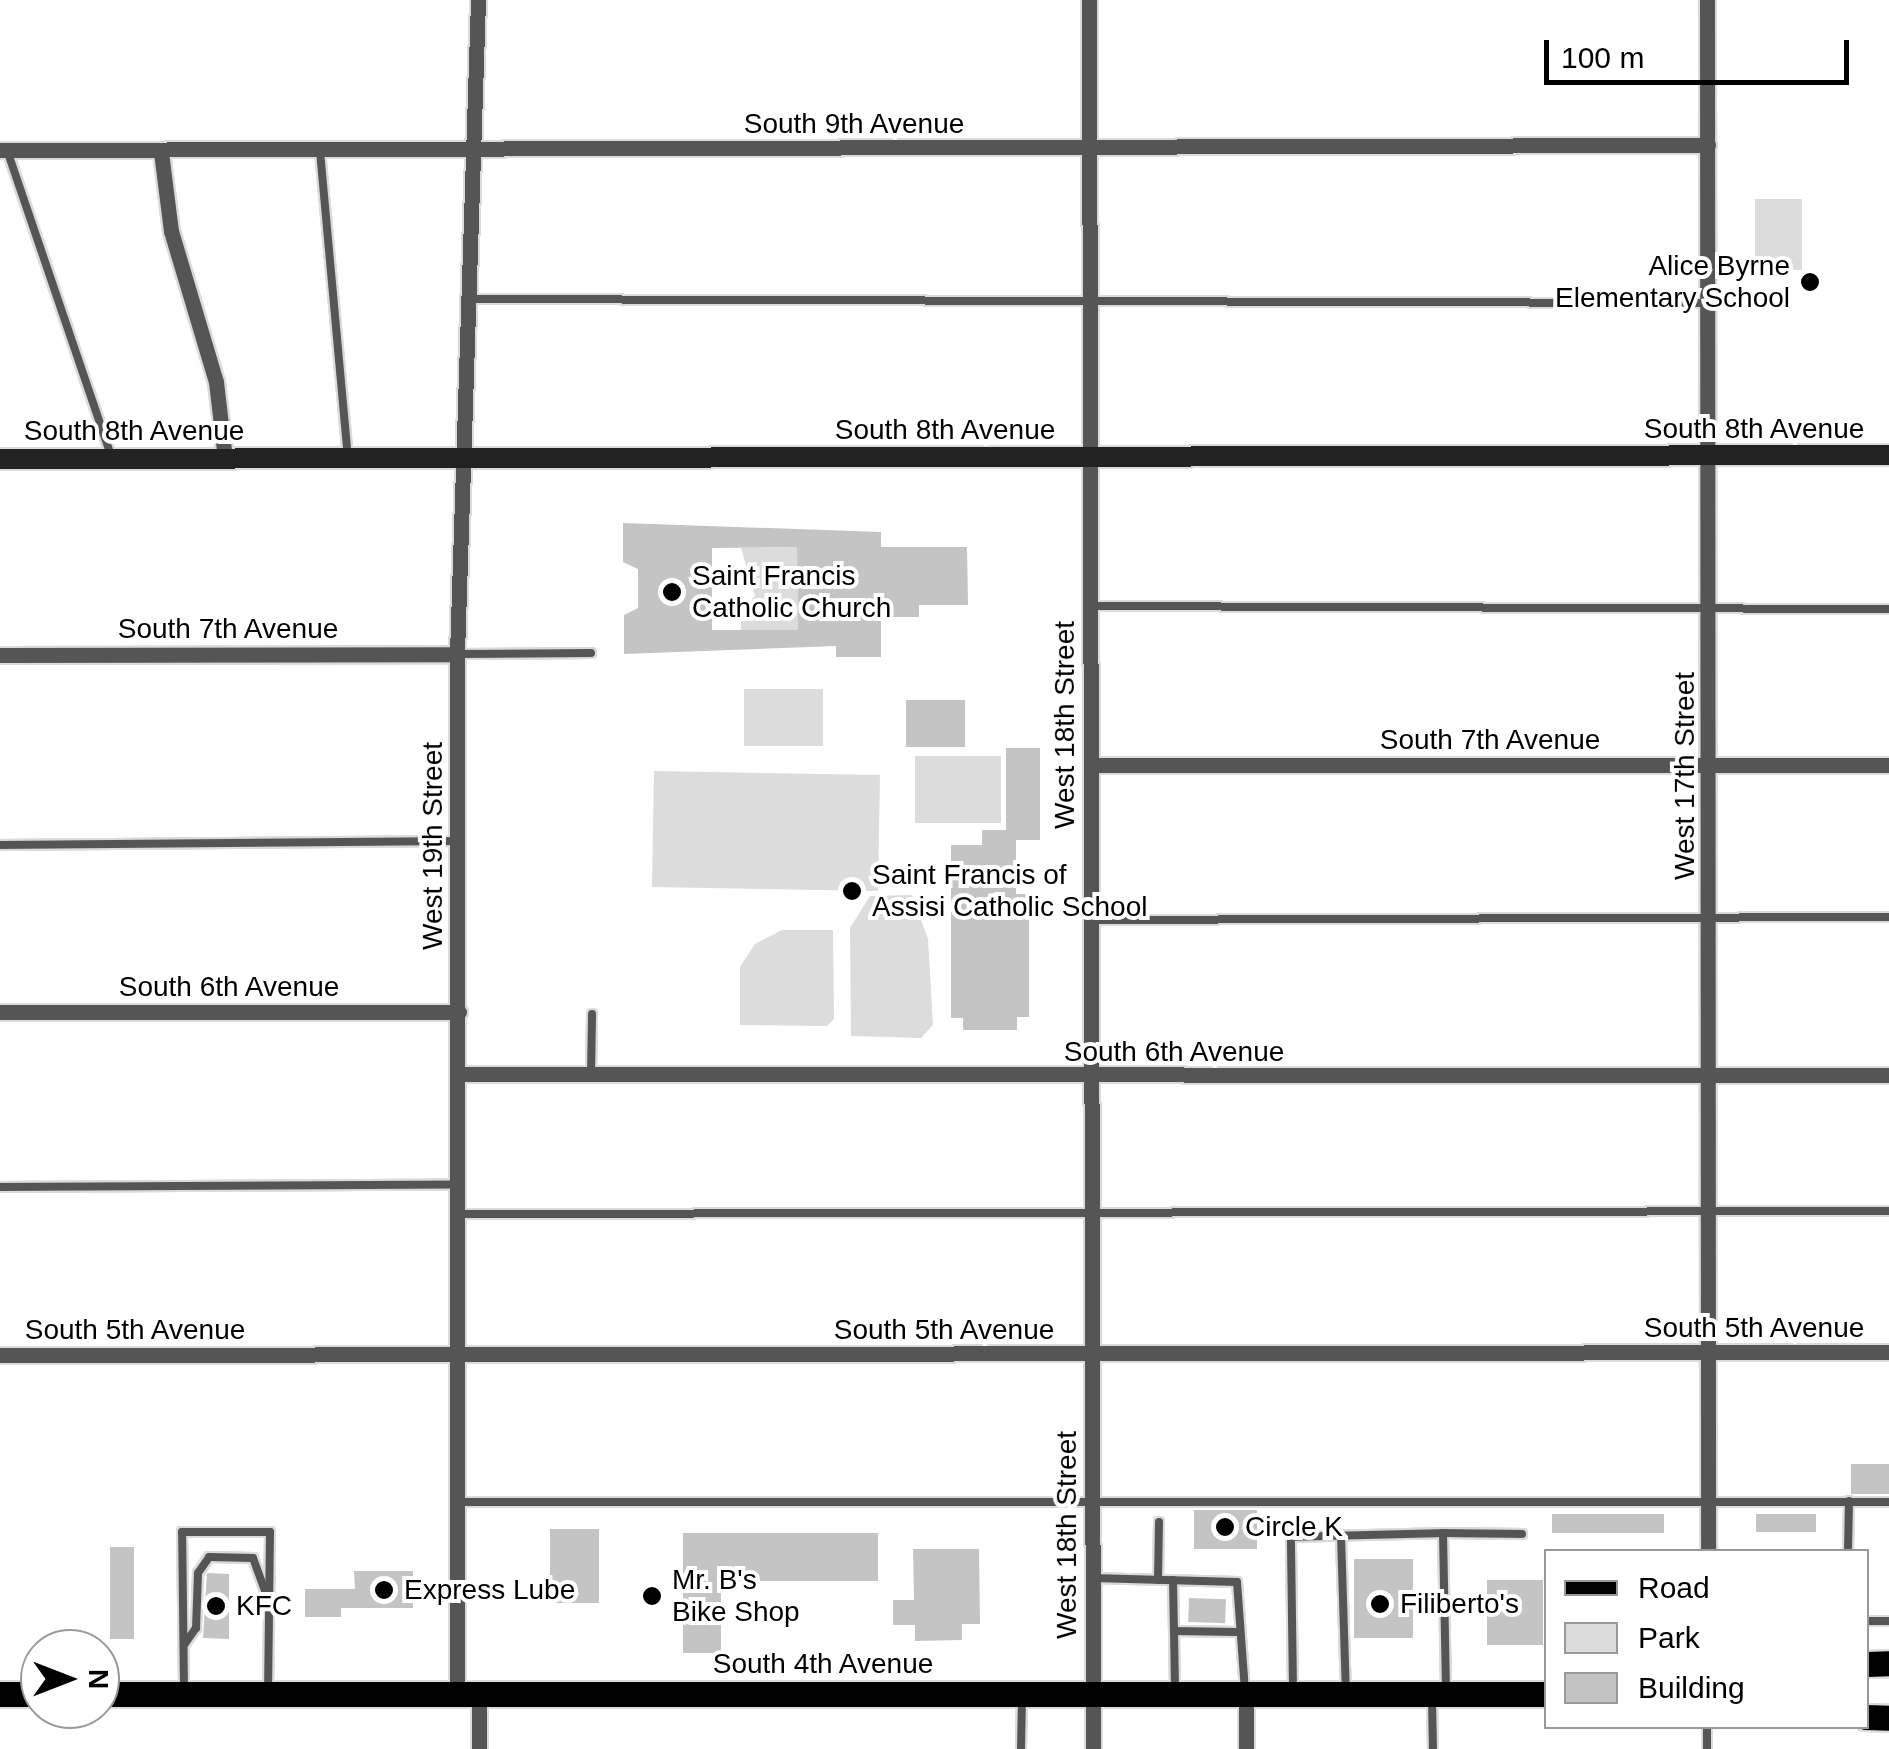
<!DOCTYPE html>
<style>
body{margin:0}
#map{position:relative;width:1889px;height:1749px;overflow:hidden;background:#fff;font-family:Arial,sans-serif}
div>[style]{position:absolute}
.green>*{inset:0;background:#dcdcdc;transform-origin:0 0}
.building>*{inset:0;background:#c4c4c4;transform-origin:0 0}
.roads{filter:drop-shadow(2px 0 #dbdbdb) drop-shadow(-2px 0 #dbdbdb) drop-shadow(0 2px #dbdbdb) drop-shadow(0 -2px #dbdbdb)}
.lane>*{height:8px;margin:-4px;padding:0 4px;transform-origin:4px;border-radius:4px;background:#555}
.street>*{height:15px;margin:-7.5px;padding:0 7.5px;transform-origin:7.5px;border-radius:7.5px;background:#555}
.secondary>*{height:20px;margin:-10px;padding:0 10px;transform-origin:10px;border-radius:10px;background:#222}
.primary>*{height:25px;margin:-12.5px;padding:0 12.5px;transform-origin:12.5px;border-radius:12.5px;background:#000}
.dots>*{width:28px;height:28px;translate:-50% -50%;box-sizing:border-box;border:5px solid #fff;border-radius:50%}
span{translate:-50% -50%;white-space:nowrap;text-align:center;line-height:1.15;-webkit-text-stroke:8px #fff;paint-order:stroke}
.street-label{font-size:28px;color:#000}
.poi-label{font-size:28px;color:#000}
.right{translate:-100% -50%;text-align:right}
.left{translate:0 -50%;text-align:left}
.legend{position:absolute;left:1544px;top:1549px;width:325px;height:180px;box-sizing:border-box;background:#fff;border:2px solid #999;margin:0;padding:12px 18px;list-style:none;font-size:30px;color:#000}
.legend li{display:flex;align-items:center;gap:20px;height:50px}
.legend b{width:50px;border:2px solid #999}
.north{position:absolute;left:20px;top:1629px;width:100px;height:100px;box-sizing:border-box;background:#fff;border:2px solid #999;border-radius:50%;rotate:90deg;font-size:28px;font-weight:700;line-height:40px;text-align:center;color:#000}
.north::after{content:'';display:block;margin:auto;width:35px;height:45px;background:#000;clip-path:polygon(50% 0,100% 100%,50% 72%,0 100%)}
.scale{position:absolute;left:1544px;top:40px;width:305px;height:45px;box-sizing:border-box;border:5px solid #000;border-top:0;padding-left:12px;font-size:30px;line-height:35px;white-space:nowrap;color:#000;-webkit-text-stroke:8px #fff;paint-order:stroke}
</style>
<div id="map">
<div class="green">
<i style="left:1802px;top:199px;width:71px;height:47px;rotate:90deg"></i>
<i style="clip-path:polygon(797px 547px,798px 630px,741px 630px,741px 610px,755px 596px,741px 548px)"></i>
<i style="left:744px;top:689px;width:79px;height:57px"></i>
<i style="left:915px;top:756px;width:86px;height:67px"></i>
<i style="left:654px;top:771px;width:226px;height:116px;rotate:1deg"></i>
<i style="clip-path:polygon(912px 895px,928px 939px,933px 1025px,921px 1038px,851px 1036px,850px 928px,870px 896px)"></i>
<i style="clip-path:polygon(782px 930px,833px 930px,834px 1019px,827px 1026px,740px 1025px,740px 967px,755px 944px)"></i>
</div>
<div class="building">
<i style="clip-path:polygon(evenodd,623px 523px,881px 532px,881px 547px,967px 547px,968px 605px,919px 605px,919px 617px,881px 617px,881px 657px,836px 657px,836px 646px,624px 654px,624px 615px,638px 608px,638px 569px,623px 562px,623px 523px,797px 547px,798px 630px,712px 630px,712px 548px,797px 547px)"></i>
<i style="left:906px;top:700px;width:59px;height:47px"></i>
<i style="clip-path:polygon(1006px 748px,1040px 748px,1040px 840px,1016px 840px,1016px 894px,1029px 894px,1029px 1017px,1017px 1017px,1017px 1030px,963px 1030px,963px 1018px,951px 1018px,951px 845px,982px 845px,982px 830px,1006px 830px)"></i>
<i style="left:1851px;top:1464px;width:38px;height:30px"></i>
<i style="left:1194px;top:1510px;width:63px;height:39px"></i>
<i style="left:1664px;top:1514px;width:19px;height:112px;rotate:90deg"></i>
<i style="left:1816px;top:1514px;width:18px;height:60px;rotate:90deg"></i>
<i style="left:550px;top:1529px;width:49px;height:74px"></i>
<i style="clip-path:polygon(683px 1533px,878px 1533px,878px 1581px,721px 1581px,721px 1653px,683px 1653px)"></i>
<i style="left:110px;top:1547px;width:24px;height:92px"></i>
<i style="clip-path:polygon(913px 1549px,979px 1549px,980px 1624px,962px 1624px,962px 1640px,915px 1641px,915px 1625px,893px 1625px,893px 1600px,914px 1600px)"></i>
<i style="left:1354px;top:1559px;width:59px;height:79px"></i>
<i style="clip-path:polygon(354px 1571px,413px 1571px,413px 1608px,341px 1608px,341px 1617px,305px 1617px,305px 1589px,355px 1589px)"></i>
<i style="clip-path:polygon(207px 1573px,229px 1574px,229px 1639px,203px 1638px)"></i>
<i style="left:1487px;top:1580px;width:56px;height:65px"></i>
<i style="left:1189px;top:1598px;width:37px;height:24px;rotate:2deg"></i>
</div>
<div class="roads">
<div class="lane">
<i style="left:7px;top:150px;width:325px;rotate:71.2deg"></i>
<i style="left:320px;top:151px;width:307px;rotate:84.8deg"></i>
<i style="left:470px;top:299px;width:1235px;rotate:0.19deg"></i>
<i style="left:1090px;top:606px;width:799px;rotate:0.22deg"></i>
<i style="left:457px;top:654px;width:134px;rotate:-0.4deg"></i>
<i style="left:0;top:845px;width:455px;rotate:-0.5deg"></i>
<i style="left:1091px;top:920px;width:798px;rotate:-0.22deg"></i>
<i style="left:591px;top:1074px;width:60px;rotate:-89deg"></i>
<i style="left:0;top:1187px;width:455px;rotate:-0.3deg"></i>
<i style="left:458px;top:1214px;width:1431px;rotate:-0.12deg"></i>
<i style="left:458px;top:1502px;width:1431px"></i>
<i style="left:1443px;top:1533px;width:79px;rotate:0.7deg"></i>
<i style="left:1341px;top:1536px;width:155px;rotate:88.2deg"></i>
<i style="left:1848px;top:1552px;width:51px;rotate:-88.9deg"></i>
<i style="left:1092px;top:1578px;width:145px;rotate:1.6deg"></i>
<i style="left:1237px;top:1582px;width:109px;rotate:85.8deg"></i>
<i style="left:1158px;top:1580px;width:58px;rotate:-89deg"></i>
<i style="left:1173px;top:1580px;width:51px;rotate:88.9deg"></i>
<i style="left:1866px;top:1621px;width:23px"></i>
<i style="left:184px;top:1645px;width:21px;rotate:-55deg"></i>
<i style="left:196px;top:1628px;width:55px;rotate:-87.9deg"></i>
<i style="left:198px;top:1573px;width:19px;rotate:-55deg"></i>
<i style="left:209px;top:1557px;width:44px;rotate:1.3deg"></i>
<i style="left:253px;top:1558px;width:44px;rotate:69.9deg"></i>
<i style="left:184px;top:1688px;width:156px;rotate:-90.7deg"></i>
<i style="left:182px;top:1532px;width:88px"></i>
<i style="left:270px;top:1532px;width:157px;rotate:90.7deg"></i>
<i style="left:1175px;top:1688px;width:57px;rotate:-91deg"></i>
<i style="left:1174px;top:1631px;width:64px;rotate:0.9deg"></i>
<i style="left:1293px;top:1689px;width:152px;rotate:-90.8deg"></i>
<i style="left:1291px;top:1537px;width:152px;rotate:-1.5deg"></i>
<i style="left:1443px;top:1533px;width:157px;rotate:88.9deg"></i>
<i style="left:1432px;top:1699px;width:50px;rotate:88.9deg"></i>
<i style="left:1021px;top:1749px;width:50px;rotate:-88.9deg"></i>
<i style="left:1707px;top:1749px;width:23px;rotate:-90deg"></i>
</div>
<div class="street">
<i style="left:1089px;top:0;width:1749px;rotate:89.87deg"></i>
<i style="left:1707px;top:0;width:1552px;rotate:89.96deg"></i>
<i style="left:0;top:150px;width:1708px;rotate:-0.17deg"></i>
<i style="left:161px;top:152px;width:80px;rotate:82.8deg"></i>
<i style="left:171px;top:231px;width:158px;rotate:73.4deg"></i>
<i style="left:216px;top:382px;width:78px;rotate:83.3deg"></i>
<i style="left:0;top:655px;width:457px;rotate:-0.1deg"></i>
<i style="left:1091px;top:765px;width:798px"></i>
<i style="left:0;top:1012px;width:459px"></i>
<i style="left:458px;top:1074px;width:1431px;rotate:0.04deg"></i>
<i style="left:0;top:1355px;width:1889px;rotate:-0.09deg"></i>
<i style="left:479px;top:1692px;width:57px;rotate:90deg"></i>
<i style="left:457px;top:1693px;width:1039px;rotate:-90deg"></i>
<i style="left:457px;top:654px;width:654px;rotate:-88.16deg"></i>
<i style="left:1246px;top:1696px;width:53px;rotate:90deg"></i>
</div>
<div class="secondary">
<i style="left:0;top:459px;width:1889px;rotate:-0.12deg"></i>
</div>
<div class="primary">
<i style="left:1866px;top:1664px;width:23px;rotate:-2deg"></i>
<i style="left:0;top:1694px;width:40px"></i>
<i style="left:100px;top:1694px;width:1446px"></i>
<i style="left:1866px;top:1717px;width:23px;rotate:2deg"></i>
</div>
</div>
<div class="dots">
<i style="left:1810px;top:282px;background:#000"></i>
<i style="left:672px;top:592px;background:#000"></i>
<i style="left:852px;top:891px;background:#000"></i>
<i style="left:1225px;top:1527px;background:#000"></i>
<i style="left:384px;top:1590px;background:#000"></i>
<i style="left:652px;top:1596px;background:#000"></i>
<i style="left:1380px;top:1604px;background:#000"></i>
<i style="left:216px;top:1606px;background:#000"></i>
</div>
<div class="street-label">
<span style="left:854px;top:124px">South 9th Avenue</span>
<span style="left:1754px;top:429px">South 8th Avenue</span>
<span style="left:945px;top:430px">South 8th Avenue</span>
<span style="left:134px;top:431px">South 8th Avenue</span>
<span style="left:228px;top:629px">South 7th Avenue</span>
<span style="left:1065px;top:725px;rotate:-90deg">West 18th Street</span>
<span style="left:1490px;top:740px">South 7th Avenue</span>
<span style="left:1685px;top:776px;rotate:-90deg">West 17th Street</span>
<span style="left:433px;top:846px;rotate:-90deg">West 19th Street</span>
<span style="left:229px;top:987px">South 6th Avenue</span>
<span style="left:1174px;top:1052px">South 6th Avenue</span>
<span style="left:1754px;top:1328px">South 5th Avenue</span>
<span style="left:135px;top:1330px">South 5th Avenue</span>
<span style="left:944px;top:1330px">South 5th Avenue</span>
<span style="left:1067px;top:1535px;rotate:-90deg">West 18th Street</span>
<span style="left:823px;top:1664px">South 4th Avenue</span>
</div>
<div class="poi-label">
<span class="right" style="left:1790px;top:282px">Alice Byrne<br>Elementary School</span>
<span class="left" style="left:692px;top:592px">Saint Francis<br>Catholic Church</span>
<span class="left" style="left:872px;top:891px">Saint Francis of<br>Assisi Catholic School</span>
<span class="left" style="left:1245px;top:1527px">Circle K</span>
<span class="left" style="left:672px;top:1596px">Mr. B's<br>Bike Shop</span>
<span class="left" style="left:404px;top:1590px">Express Lube</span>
<span class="left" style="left:1400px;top:1604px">Filiberto's</span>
<span class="left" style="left:236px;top:1606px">KFC</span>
</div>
<ul class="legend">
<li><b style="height:12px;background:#000"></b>Road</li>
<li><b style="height:28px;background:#dcdcdc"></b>Park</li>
<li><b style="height:28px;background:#c4c4c4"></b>Building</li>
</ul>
<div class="north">N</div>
<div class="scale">100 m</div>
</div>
